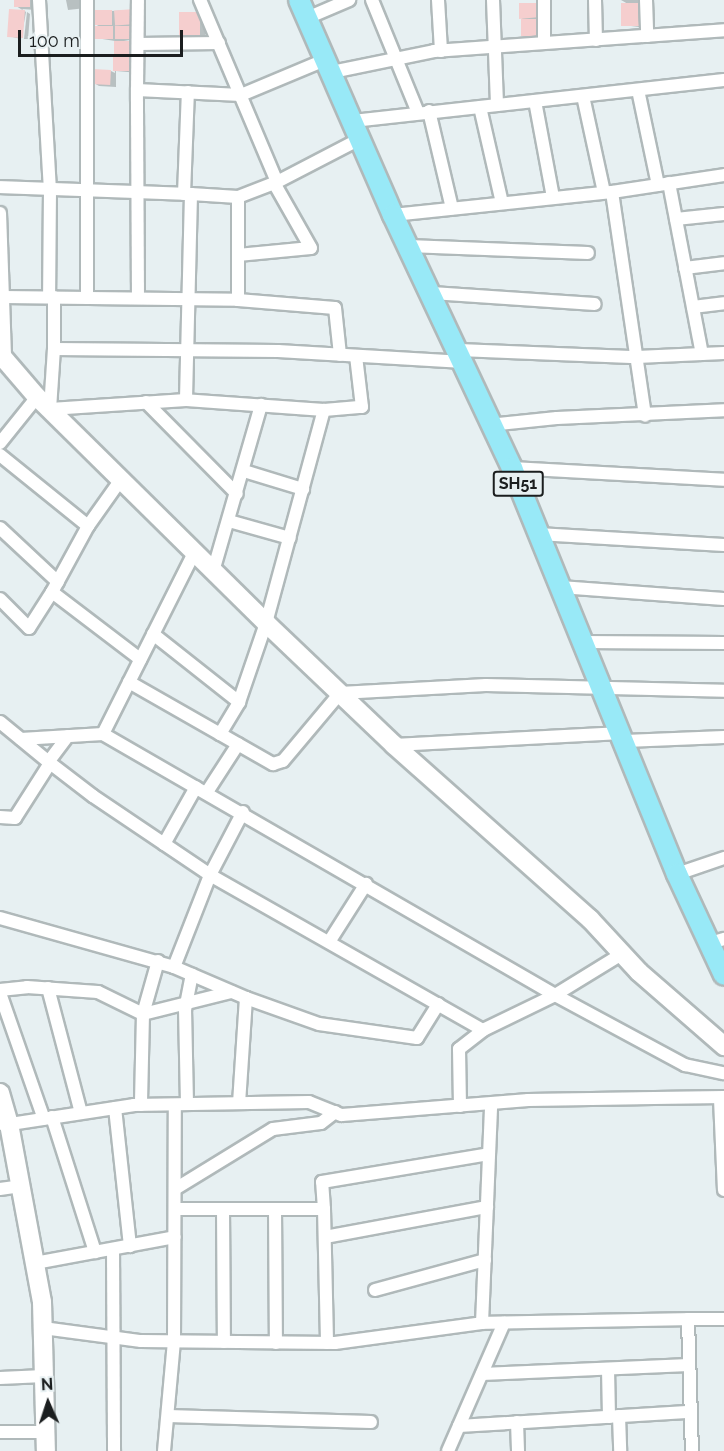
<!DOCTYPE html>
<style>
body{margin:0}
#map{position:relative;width:724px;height:1451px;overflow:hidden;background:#e7f0f2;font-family:Raleway,sans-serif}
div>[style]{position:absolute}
.shadow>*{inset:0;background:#0003}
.building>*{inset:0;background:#f5cece;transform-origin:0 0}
.roads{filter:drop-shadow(2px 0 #b0b9ba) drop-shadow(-2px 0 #b0b9ba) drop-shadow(0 2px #b0b9ba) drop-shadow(0 -2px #b0b9ba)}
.street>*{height:12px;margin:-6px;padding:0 6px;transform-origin:6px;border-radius:6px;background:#fff}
.secondary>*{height:18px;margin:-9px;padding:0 9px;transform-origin:9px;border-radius:9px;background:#fff}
.primary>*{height:20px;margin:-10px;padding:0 10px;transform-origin:10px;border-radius:10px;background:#98e9f7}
span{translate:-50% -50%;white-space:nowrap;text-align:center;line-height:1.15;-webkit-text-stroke:4.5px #e7f0f2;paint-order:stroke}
.shield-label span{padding:2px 4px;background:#e7f0f2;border:2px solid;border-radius:4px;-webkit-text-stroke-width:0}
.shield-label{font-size:16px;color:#1b1e1f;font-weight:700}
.north{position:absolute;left:18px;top:1373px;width:60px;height:60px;-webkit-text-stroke:4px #e7f0f2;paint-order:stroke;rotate:357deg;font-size:16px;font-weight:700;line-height:24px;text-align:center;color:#1b1e1f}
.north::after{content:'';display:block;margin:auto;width:21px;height:27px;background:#1b1e1f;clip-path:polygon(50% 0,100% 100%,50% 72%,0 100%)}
.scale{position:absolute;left:18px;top:30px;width:165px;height:27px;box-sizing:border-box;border:3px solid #1b1e1f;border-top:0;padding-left:8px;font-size:18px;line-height:21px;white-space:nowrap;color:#1b1e1f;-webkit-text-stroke:4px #e7f0f2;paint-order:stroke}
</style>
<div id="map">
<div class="shadow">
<i style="clip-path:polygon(16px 0,38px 0,36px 10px,22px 9px,26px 12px,21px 39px,8px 36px,10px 10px,24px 11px,16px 6px)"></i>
<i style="clip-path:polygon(66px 0,85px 0,86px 8px,68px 10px)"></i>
<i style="clip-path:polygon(621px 0,647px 0,647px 28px,623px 25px,628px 4px)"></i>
<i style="clip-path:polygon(539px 5px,546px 38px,528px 38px,522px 35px,526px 21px,521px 18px)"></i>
<i style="clip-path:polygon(135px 10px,141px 38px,124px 41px,139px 57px,131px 57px,139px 61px,139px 73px,116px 71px,116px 87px,99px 86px,94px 83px,111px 71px,115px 73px,114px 59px,124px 58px,116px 54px,115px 41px,96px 38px,102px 28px,95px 24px,111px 11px)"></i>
<i style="clip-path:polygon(27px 12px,30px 14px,28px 39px,24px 39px)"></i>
<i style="clip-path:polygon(199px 13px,205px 16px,205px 39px,180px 35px)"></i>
</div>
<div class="building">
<i style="left:14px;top:0;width:16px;height:7px"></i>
<i style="clip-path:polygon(519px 3px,539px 3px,540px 17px,519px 19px)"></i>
<i style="left:621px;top:3px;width:21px;height:23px"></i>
<i style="left:9px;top:9px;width:16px;height:28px;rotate:4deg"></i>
<i style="left:135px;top:9px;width:15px;height:21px;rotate:86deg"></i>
<i style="left:93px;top:10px;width:19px;height:15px"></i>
<i style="left:179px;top:12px;width:21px;height:24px"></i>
<i style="left:541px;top:19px;width:17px;height:20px;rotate:90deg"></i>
<i style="left:94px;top:26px;width:19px;height:13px"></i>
<i style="clip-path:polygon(115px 26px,135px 26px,132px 39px,115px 39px)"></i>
<i style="left:114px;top:41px;width:20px;height:14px"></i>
<i style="left:113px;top:57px;width:21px;height:14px"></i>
<i style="left:92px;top:69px;width:19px;height:15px;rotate:3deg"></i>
</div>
<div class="roads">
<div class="street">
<i style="left:39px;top:0;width:190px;rotate:86.7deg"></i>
<i style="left:50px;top:190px;width:107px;rotate:90.5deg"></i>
<i style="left:372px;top:0;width:122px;rotate:67.8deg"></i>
<i style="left:438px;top:0;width:51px;rotate:86.6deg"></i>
<i style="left:493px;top:0;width:105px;rotate:87.8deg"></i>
<i style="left:544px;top:0;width:43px;rotate:90deg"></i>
<i style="left:595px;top:0;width:40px;rotate:88.6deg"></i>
<i style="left:646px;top:0;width:36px;rotate:88deg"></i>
<i style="left:307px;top:18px;width:46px;rotate:-23.2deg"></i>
<i style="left:138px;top:44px;width:81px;rotate:-0.7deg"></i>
<i style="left:332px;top:72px;width:104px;rotate:-11.6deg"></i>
<i style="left:434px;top:51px;width:291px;rotate:-4.1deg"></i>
<i style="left:137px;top:90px;width:90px;rotate:-89.4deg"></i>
<i style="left:638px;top:90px;width:97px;rotate:78.1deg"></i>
<i style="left:583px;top:96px;width:98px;rotate:77.7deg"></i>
<i style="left:535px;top:101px;width:98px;rotate:79.4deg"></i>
<i style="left:480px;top:107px;width:98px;rotate:77.1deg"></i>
<i style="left:429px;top:111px;width:100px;rotate:76.7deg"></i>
<i style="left:353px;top:121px;width:373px;rotate:-6.3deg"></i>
<i style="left:277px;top:182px;width:93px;rotate:-27.4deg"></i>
<i style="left:669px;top:183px;width:174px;rotate:79.1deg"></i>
<i style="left:0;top:187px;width:191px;rotate:2.1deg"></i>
<i style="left:191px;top:194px;width:206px;rotate:91.4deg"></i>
<i style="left:612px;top:192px;width:113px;rotate:-8.6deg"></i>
<i style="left:184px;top:194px;width:102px;rotate:-87.8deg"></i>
<i style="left:191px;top:194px;width:47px;rotate:3.7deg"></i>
<i style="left:238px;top:197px;width:42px;rotate:-21deg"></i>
<i style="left:277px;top:182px;width:198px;rotate:-112.9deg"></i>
<i style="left:0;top:213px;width:146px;rotate:88deg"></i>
<i style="left:393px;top:215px;width:220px;rotate:-6deg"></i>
<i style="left:612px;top:192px;width:226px;rotate:81.6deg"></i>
<i style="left:676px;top:219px;width:48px;rotate:-5.9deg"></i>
<i style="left:408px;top:246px;width:180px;rotate:2.2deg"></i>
<i style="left:238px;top:255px;width:73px;rotate:-5.5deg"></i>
<i style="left:311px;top:248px;width:75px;rotate:-119.6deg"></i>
<i style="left:685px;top:268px;width:39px;rotate:-7deg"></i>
<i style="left:432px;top:293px;width:163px;rotate:3.9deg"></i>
<i style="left:3px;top:297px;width:235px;rotate:0.7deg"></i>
<i style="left:238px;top:300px;width:97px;rotate:4.7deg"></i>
<i style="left:335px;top:308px;width:47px;rotate:83.9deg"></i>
<i style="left:54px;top:297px;width:52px;rotate:90deg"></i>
<i style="left:87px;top:298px;width:298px;rotate:-90deg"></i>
<i style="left:138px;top:298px;width:208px;rotate:-90.3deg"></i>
<i style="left:137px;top:90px;width:104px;rotate:2.8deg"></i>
<i style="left:241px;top:95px;width:93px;rotate:-22.7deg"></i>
<i style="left:238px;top:300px;width:103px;rotate:-90deg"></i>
<i style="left:693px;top:307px;width:31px;rotate:-7deg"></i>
<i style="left:459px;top:350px;width:178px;rotate:2.3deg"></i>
<i style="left:637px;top:357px;width:87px;rotate:-2.6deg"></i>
<i style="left:146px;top:402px;width:129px;rotate:45.3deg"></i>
<i style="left:324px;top:410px;width:38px;rotate:-5deg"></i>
<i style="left:362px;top:407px;width:51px;rotate:-96.7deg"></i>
<i style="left:489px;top:425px;width:68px;rotate:-5.9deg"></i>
<i style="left:557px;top:418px;width:167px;rotate:-2.7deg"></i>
<i style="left:0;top:443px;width:59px;rotate:-51.2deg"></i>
<i style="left:0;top:455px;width:113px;rotate:38.9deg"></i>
<i style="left:88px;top:526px;width:75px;rotate:118.6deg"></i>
<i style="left:512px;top:468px;width:212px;rotate:3.2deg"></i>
<i style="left:244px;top:471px;width:62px;rotate:17deg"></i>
<i style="left:229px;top:521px;width:63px;rotate:15.6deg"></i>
<i style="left:88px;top:526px;width:59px;rotate:-54.7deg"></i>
<i style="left:0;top:528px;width:79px;rotate:43deg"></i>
<i style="left:538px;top:534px;width:186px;rotate:3.4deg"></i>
<i style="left:195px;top:551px;width:205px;rotate:116.7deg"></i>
<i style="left:103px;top:734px;width:522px;rotate:30deg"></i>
<i style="left:555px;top:995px;width:148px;rotate:28.3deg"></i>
<i style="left:685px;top:1065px;width:40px;rotate:12deg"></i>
<i style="left:214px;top:568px;width:170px;rotate:-73.9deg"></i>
<i style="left:560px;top:587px;width:164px;rotate:4.2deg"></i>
<i style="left:0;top:599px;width:41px;rotate:45deg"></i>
<i style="left:29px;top:628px;width:43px;rotate:-57.4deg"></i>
<i style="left:52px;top:592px;width:111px;rotate:37.3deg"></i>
<i style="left:153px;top:634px;width:110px;rotate:38.3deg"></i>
<i style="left:239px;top:702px;width:83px;rotate:-71.1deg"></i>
<i style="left:266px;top:623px;width:221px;rotate:-74.8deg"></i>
<i style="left:324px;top:410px;width:138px;rotate:-175.9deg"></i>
<i style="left:186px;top:400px;width:136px;rotate:176.2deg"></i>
<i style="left:50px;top:409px;width:60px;rotate:-86.2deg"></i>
<i style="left:54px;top:349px;width:224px;rotate:0.5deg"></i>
<i style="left:278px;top:351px;width:186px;rotate:3.4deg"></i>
<i style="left:583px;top:642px;width:141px;rotate:0.4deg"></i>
<i style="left:129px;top:682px;width:166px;rotate:29.7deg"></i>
<i style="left:273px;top:764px;width:10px;rotate:-17deg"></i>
<i style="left:283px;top:761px;width:89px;rotate:-50deg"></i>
<i style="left:340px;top:693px;width:146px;rotate:-3.1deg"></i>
<i style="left:486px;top:685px;width:238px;rotate:1.4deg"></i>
<i style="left:0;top:722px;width:65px;rotate:39.4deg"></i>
<i style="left:220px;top:734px;width:37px;rotate:-59deg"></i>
<i style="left:21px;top:739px;width:82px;rotate:-3.5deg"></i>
<i style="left:625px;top:741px;width:99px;rotate:-2.3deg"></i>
<i style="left:394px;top:745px;width:228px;rotate:-3deg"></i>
<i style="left:49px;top:761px;width:31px;rotate:-53deg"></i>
<i style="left:207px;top:792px;width:57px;rotate:-57.1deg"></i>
<i style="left:0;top:817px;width:15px;rotate:4deg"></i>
<i style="left:15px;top:818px;width:65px;rotate:-57.5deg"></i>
<i style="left:50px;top:763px;width:54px;rotate:37.5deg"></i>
<i style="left:93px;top:796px;width:141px;rotate:34deg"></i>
<i style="left:210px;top:875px;width:314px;rotate:29.6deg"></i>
<i style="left:483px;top:1030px;width:80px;rotate:-25.9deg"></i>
<i style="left:555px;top:995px;width:79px;rotate:-31.5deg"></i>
<i style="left:164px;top:844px;width:65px;rotate:-60.7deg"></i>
<i style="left:677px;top:874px;width:50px;rotate:-18.8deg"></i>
<i style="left:0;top:918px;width:181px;rotate:15.7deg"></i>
<i style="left:174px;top:967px;width:99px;rotate:-68.6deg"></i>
<i style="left:210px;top:875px;width:71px;rotate:-62.4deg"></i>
<i style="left:329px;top:942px;width:69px;rotate:-57.5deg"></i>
<i style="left:710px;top:943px;width:15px;rotate:-16deg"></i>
<i style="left:158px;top:961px;width:55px;rotate:105.8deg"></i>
<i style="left:143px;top:1014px;width:91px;rotate:-14deg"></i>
<i style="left:174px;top:967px;width:78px;rotate:23.3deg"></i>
<i style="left:246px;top:998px;width:105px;rotate:93.8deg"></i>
<i style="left:48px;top:988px;width:129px;rotate:75.2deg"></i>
<i style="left:0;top:990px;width:27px;rotate:-6deg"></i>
<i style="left:27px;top:987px;width:71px;rotate:4deg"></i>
<i style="left:98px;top:992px;width:50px;rotate:26.1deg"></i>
<i style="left:143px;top:1014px;width:91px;rotate:91.3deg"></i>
<i style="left:0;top:993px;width:133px;rotate:70.8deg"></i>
<i style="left:246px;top:998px;width:77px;rotate:19.6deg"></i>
<i style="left:319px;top:1024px;width:99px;rotate:8.1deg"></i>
<i style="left:417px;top:1038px;width:40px;rotate:-58deg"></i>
<i style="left:720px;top:1099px;width:91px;rotate:87.5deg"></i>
<i style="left:187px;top:1104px;width:94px;rotate:-91.2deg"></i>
<i style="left:185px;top:1010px;width:36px;rotate:-79deg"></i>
<i style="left:460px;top:1106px;width:57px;rotate:-91deg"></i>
<i style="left:459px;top:1049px;width:31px;rotate:-38deg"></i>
<i style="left:115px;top:1108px;width:139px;rotate:83.8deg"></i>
<i style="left:52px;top:1117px;width:142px;rotate:72.3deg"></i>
<i style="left:4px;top:1125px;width:132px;rotate:-8.7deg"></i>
<i style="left:134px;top:1105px;width:175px;rotate:-1deg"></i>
<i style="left:309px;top:1102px;width:35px;rotate:22deg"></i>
<i style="left:342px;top:1115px;width:187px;rotate:-4.6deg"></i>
<i style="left:528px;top:1100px;width:196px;rotate:-0.9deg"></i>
<i style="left:0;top:1189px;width:21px;rotate:-8deg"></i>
<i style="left:175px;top:1189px;width:115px;rotate:-31.5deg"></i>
<i style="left:273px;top:1129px;width:48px;rotate:-7.1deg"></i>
<i style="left:321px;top:1123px;width:18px;rotate:-38deg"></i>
<i style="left:175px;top:1209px;width:100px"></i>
<i style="left:275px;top:1209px;width:134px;rotate:89.6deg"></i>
<i style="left:223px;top:1209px;width:133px;rotate:89.6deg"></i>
<i style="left:275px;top:1209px;width:49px"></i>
<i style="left:324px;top:1209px;width:134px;rotate:88.7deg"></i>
<i style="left:324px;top:1209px;width:27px;rotate:-94deg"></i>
<i style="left:322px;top:1182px;width:169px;rotate:-9.5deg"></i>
<i style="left:325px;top:1237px;width:165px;rotate:-10.5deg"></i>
<i style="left:113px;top:1249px;width:202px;rotate:89.7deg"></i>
<i style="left:35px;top:1263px;width:142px;rotate:-10.5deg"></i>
<i style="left:375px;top:1290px;width:114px;rotate:-15.3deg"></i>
<i style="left:688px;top:1319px;width:36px"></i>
<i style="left:482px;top:1323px;width:206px;rotate:-1.1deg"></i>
<i style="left:688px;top:1319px;width:132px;rotate:88.3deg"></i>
<i style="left:43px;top:1328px;width:99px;rotate:7.6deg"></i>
<i style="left:141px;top:1341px;width:194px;rotate:0.6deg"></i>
<i style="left:335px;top:1343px;width:148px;rotate:-7.7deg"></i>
<i style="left:482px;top:1323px;width:219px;rotate:-87.6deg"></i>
<i style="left:608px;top:1369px;width:48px;rotate:88.8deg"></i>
<i style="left:482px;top:1374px;width:207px;rotate:-2.5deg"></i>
<i style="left:0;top:1378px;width:44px;rotate:-2.6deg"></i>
<i style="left:168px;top:1416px;width:203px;rotate:1.7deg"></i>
<i style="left:619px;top:1416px;width:35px;rotate:88deg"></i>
<i style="left:517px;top:1422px;width:29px;rotate:88deg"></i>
<i style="left:459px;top:1426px;width:232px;rotate:-3.5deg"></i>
<i style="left:0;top:1432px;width:46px"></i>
<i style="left:164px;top:1451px;width:110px;rotate:-84.8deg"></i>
<i style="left:174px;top:1341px;width:236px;rotate:-89.8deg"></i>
<i style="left:448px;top:1451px;width:140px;rotate:-66.4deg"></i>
</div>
<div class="secondary">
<i style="left:0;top:354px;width:57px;rotate:49.3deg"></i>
<i style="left:37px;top:397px;width:322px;rotate:44.6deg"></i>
<i style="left:266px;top:623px;width:177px;rotate:43.6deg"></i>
<i style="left:394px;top:745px;width:262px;rotate:41.6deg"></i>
<i style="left:590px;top:919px;width:72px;rotate:47.2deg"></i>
<i style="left:639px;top:972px;width:113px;rotate:41deg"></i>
<i style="left:0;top:1093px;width:32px;rotate:74deg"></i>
<i style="left:9px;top:1124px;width:181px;rotate:79.5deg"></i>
<i style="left:42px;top:1302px;width:149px;rotate:88.5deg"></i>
</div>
<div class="primary">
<i style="left:299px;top:0;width:235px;rotate:66.4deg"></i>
<i style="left:393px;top:215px;width:280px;rotate:64.8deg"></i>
<i style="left:512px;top:468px;width:438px;rotate:67.9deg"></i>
<i style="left:677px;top:874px;width:111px;rotate:65deg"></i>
</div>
</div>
<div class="shield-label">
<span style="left:518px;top:484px">SH51</span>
</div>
<div class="north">N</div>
<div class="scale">100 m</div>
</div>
